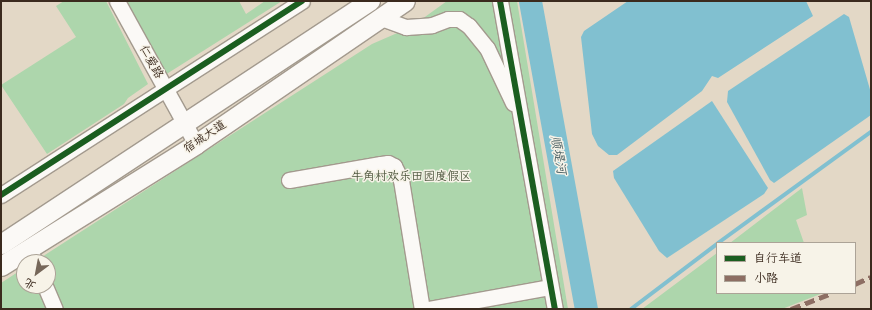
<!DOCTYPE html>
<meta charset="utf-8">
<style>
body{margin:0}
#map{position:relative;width:872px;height:310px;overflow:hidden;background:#e3d8c6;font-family:"Architects Daughter","LXGW WenKai TC",sans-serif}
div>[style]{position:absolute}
.green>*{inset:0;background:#add6ac}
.water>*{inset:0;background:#81c0d0}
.stream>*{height:4px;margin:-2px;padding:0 2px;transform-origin:2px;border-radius:2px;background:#81c0d0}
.river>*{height:23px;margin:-11.5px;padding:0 11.5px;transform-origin:11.5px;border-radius:11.5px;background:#81c0d0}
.roads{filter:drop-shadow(1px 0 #a39a8e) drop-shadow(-1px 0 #a39a8e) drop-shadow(0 1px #a39a8e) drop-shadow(0 -1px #a39a8e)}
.minor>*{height:15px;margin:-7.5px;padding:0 7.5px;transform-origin:7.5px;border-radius:7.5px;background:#fbf9f6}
.major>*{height:19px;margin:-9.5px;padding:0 9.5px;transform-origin:9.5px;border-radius:9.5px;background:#fbf9f6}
.quiet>*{height:5px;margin-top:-2.5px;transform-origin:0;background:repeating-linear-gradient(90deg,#8d6e63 0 10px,transparent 0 15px)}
.cycleway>*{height:6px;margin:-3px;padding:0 3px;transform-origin:3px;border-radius:3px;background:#1b5e20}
span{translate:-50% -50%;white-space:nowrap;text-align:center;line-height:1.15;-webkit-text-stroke:3px #f7f3e8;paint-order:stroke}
.street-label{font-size:12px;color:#3b2a1e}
.park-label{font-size:12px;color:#4c553c}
.water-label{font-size:13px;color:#455b5e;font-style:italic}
.frame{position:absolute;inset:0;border:2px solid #3b2a1e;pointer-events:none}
.legend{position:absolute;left:716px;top:242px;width:140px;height:52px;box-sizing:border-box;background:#f7f3e8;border:1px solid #aca397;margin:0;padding:5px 7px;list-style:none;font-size:12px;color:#3b2a1e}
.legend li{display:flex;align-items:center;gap:8px;height:20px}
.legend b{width:20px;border:1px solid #aca397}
.north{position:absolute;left:16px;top:254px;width:40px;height:40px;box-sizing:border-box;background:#f7f3e8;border:1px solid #aca397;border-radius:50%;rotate:212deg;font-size:11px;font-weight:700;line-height:16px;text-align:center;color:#3b2a1e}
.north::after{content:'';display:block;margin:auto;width:14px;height:18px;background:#766759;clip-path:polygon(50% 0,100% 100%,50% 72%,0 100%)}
</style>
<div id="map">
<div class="green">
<i style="clip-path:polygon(64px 1px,106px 1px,148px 84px,128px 98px,124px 104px,47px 154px,1px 85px,76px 37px,56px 6px)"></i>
<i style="clip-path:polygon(124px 1px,239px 1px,246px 14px,265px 1px,282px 1px,165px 75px)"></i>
<i style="clip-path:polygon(447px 1px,517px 1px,568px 309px,1px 309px,1px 283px,24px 268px,24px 286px,48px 286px,48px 262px,34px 262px,372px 44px,411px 27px)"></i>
<i style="clip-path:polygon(802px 188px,807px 215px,796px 220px,804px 243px,730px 243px)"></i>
<i style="clip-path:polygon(717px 253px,717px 293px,823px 293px,782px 309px,642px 309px)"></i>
</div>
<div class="water">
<i style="clip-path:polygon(628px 1px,806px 1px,813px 16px,718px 78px,712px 76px,702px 91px,617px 155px,609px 155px,598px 146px,592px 134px,581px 37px,584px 31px)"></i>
<i style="clip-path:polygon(844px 14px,849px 17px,871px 93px,871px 115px,774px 183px,770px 180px,727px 102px,728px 91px)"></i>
<i style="clip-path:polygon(712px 101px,768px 188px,764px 194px,667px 258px,659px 251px,614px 178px,613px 171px)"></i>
</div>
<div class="stream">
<i style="left:718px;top:243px;width:189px;rotate:-36deg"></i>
<i style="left:631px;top:309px;width:108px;rotate:-37.1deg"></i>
</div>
<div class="river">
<i style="left:530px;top:1px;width:313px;rotate:79.7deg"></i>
</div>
<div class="roads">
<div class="minor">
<i style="left:117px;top:1px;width:163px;rotate:61.1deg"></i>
<i style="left:500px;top:1px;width:313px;rotate:79.9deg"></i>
<i style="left:381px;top:18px;width:27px;rotate:20deg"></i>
<i style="left:406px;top:27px;width:26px;rotate:-4deg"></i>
<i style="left:432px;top:25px;width:17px;rotate:-21deg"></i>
<i style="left:448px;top:19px;width:11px"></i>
<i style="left:459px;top:19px;width:12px;rotate:35deg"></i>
<i style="left:469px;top:26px;width:28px;rotate:51deg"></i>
<i style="left:487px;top:48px;width:61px;rotate:64.7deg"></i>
<i style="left:289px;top:180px;width:93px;rotate:-9.9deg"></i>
<i style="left:381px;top:164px;width:7px;rotate:-8deg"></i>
<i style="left:388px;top:163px;width:7px;rotate:27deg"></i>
<i style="left:394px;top:166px;width:16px;rotate:63deg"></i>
<i style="left:401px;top:180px;width:131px;rotate:80.8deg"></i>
<i style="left:1px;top:195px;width:358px;rotate:-32.8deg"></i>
<i style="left:29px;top:249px;width:14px;rotate:65deg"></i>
<i style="left:45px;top:286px;width:25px;rotate:67deg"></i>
<i style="left:428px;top:309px;width:124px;rotate:-10.2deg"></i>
</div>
<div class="major">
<i style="left:1px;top:244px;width:442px;rotate:-33.4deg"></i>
<i style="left:1px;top:266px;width:230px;rotate:-32deg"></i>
<i style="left:196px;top:144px;width:253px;rotate:-34.4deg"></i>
</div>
</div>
<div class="quiet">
<i style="left:855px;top:284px;width:17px;rotate:-24deg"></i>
<i style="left:791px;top:309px;width:44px;rotate:-21.3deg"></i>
</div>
<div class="cycleway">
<i style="left:500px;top:1px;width:313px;rotate:79.9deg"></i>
<i style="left:1px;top:195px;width:358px;rotate:-32.8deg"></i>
</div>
<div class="street-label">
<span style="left:151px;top:62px;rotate:61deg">仁爱路</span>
<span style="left:205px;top:137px;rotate:-34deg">宿城大道</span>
</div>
<div class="park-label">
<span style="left:411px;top:177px">牛角村欢乐田园度假区</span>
</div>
<div class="water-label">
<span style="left:558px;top:155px;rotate:80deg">顺堤河</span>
</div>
<div class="frame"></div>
<ul class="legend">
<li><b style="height:5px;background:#1b5e20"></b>自行车道</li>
<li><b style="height:5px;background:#8d6e63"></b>小路</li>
</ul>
<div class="north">北</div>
</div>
